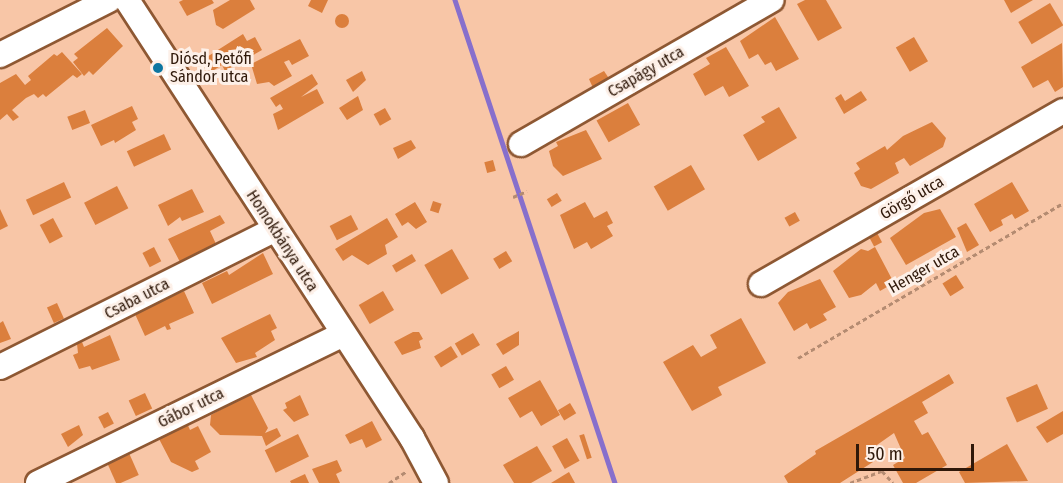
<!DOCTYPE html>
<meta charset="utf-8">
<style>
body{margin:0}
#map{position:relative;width:1063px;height:483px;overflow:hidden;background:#f8c6a7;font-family:"Fira Sans Condensed",sans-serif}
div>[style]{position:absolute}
.stream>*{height:4.5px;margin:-2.25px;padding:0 2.25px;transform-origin:2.25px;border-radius:2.25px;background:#876fcc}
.building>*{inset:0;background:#db7f3d;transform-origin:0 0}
.round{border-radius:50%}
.path>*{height:3px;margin-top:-1.5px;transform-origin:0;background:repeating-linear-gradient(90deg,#b48b71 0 4.5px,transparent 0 7.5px)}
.roads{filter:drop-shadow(2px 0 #8e5833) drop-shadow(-2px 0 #8e5833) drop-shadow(0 2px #8e5833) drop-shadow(0 -2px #8e5833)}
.minor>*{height:24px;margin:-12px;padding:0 12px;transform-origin:12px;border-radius:12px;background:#fff}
.dots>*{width:16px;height:16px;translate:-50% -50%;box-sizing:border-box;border:3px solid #fdf0e8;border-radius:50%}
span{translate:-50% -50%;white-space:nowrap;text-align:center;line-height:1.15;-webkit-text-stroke:6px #fdf0e8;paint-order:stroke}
.poi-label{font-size:16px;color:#2f1809}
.left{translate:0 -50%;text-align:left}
.street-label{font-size:16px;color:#2f1809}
.scale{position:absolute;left:856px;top:444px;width:118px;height:27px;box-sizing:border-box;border:3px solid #2f1809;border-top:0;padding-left:8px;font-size:18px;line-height:21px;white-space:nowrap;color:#2f1809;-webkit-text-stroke:4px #fdf0e8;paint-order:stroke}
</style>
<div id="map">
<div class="stream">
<i style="left:455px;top:0;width:509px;rotate:71.67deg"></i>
</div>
<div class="building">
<i style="clip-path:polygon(183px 0,212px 0,214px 3px,187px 16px,179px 2px)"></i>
<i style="clip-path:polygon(230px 0,250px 0,255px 9px,223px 29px,216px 25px,213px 10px)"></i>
<i style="clip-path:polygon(311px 0,328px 0,322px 13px,308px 6px)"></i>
<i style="clip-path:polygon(805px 0,826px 0,842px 28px,818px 41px,797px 4px)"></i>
<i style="clip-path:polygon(1004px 0,1033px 0,1011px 13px)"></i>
<i style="left:1050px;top:3px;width:26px;height:37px;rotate:59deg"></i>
<i class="round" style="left:335px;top:14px;width:14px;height:14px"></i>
<i style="clip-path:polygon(775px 17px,799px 59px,776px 71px,771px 62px,765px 65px,758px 54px,749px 59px,740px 41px)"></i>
<i style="clip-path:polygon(107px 28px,123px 46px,93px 75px,89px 71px,84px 76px,73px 62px,78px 58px,74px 54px)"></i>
<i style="clip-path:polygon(243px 34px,247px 41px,255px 37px,262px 50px,225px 71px,222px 65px,206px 75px,199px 62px)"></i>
<i style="left:914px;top:37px;width:28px;height:21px;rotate:60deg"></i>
<i style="clip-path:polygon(300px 39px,309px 56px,292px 65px,289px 60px,284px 62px,292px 76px,274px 86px,269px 82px,257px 84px,251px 64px)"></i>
<i style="clip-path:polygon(1062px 43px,1063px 87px,1055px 92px,1048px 80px,1033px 88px,1021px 67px)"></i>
<i style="clip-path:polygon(726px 47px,749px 86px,729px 97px,723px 86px,705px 96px,693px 74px,710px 64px,706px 58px)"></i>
<i style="clip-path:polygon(62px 52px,82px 74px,77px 78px,73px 75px,46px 97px,43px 94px,38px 98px,34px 94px,26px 98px,12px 110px,19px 117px,13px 121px,7px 114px,0 120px,0 83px,16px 74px,25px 85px,31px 80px,28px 76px,54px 54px,57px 56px)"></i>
<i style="clip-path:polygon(362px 71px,366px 80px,353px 92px,346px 80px)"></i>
<i style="clip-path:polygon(604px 71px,610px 80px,593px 88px,589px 79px)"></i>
<i style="clip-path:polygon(312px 74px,318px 84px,301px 97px,317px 89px,324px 103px,278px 130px,273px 114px,283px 109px,280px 104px,276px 107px,270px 98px)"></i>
<i style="clip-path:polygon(861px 91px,867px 100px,844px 114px,835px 98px,841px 94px,845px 101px)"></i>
<i style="clip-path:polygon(358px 96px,363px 110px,347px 120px,339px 108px)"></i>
<i style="left:628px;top:103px;width:25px;height:36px;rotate:61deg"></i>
<i style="clip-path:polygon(132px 106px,138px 119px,132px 122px,136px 130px,115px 143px,114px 140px,101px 146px,91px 125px)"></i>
<i style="clip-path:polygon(779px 107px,797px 138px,758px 161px,743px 135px,765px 122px,761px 117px)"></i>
<i style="left:385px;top:108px;width:13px;height:13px;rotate:61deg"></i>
<i style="left:85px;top:110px;width:14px;height:19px;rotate:69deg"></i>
<i style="clip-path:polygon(932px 122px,946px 138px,943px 147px,910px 166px,904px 158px,895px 163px,899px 173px,871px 189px,861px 186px,854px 173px,860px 169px,856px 163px,885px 146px,887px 150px,903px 136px)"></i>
<i style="clip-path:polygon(586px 130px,602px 159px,563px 176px,553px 166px,549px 151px,558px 146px,556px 142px)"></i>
<i style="left:164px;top:134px;width:17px;height:41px;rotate:65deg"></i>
<i style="clip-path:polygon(411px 140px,416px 148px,398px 159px,393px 148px)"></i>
<i style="left:493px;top:160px;width:11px;height:9px;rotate:75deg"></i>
<i style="left:691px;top:165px;width:28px;height:43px;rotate:60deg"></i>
<i style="left:64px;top:182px;width:17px;height:42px;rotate:65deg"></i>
<i style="clip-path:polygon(1012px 182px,1029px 211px,1015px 219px,1012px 214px,1001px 220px,1003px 225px,990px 232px,974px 204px)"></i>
<i style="left:117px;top:186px;width:25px;height:37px;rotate:63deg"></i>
<i style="clip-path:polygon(192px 189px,204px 212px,182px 221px,180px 217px,168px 226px,158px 205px)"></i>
<i style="left:557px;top:193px;width:9px;height:12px;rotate:58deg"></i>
<i style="left:433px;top:201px;width:9px;height:10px;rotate:18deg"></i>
<i style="clip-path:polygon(415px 202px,427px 222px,416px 229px,408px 222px,402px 226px,395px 214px)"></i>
<i style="clip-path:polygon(585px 202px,594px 218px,607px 211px,613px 223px,607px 226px,613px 236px,591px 249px,587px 242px,574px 249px,560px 215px)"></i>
<i style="clip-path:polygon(0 209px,8px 226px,0 230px)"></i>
<i style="clip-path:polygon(940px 209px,956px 237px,906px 265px,890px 238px,924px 213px)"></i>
<i style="left:795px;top:212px;width:10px;height:12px;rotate:61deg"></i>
<i style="clip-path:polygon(220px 215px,225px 223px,210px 231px,216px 244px,180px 262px,168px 239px)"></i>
<i style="left:351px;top:215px;width:16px;height:24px;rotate:63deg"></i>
<i style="left:53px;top:218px;width:21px;height:15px;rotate:62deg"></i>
<i style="clip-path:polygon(387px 218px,398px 237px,385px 245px,387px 254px,368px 265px,352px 255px,343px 261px,335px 249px)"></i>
<i style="clip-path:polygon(966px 223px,979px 245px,967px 252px,957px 228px)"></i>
<i style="left:875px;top:229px;width:15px;height:9px;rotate:62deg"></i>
<i style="left:154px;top:247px;width:16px;height:13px;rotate:63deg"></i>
<i style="clip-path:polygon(875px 247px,894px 283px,880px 291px,876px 283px,861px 295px,849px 298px,833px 271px,861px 249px,868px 251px)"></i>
<i style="left:452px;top:249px;width:34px;height:32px;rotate:60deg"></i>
<i style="left:506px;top:251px;width:12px;height:15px;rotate:59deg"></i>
<i style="clip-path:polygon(263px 253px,273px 274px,212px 304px,202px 283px,227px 271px,229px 275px)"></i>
<i style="left:412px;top:254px;width:8px;height:23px;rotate:60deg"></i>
<i style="left:956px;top:275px;width:15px;height:16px;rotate:58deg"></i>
<i style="clip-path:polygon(820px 279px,836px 307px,823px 314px,827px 320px,810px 329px,807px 323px,794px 331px,778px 303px,788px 292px)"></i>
<i style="clip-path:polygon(184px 291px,194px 313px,169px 324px,171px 329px,167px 330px,165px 326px,145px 336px,135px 314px)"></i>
<i style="left:383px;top:291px;width:22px;height:28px;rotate:60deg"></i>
<i style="left:57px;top:303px;width:17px;height:11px;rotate:66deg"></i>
<i style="clip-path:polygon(270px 314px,277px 328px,271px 331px,275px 340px,255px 353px,257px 357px,236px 363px,221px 338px)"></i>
<i style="clip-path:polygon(741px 318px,766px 363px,718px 387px,722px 395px,692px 411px,663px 362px,693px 345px,701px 357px,717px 348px,710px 335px)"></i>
<i style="clip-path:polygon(3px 321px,11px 339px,0 343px,0 323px)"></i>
<i style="clip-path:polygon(519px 331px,519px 345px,503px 355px,496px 344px)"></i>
<i style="clip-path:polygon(413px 332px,419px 332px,423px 339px,419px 341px,421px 348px,402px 355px,394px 342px)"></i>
<i style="left:473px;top:333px;width:14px;height:21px;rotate:60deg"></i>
<i style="clip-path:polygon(110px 335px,120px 360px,92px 370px,90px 366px,79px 369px,73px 355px,78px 353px,77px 344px,82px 342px,84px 347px)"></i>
<i style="left:451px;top:346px;width:13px;height:20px;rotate:58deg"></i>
<i style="left:506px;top:366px;width:16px;height:17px;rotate:60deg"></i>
<i style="clip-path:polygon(949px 374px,954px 383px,922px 402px,928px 413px,914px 421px,922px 435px,928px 432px,947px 465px,916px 483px,903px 483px,893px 465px,905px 458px,894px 433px,867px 452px,873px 462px,840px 483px,788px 483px,784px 476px,816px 454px,815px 451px)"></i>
<i style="clip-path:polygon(540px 380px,560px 415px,541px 426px,532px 411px,520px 418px,508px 398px)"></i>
<i style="left:1037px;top:384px;width:27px;height:34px;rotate:66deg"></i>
<i style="left:145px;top:393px;width:17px;height:18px;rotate:65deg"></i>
<i style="clip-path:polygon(250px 393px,268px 428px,265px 433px,277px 428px,281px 436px,266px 446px,262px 436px,220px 435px,210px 425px,211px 415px)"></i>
<i style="clip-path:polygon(300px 395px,309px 415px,294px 422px,283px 410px,287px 408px,285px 403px)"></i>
<i style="left:570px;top:403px;width:12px;height:14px;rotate:59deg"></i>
<i style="clip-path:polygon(1063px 411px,1063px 434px,1047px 443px,1036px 427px)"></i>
<i style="left:108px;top:412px;width:13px;height:11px;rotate:63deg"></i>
<i style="clip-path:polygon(372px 421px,382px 440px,366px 448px,362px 439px,350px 444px,345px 435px)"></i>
<i style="clip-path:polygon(187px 423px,190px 430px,198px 426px,211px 452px,195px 461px,199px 469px,192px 472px,171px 462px,158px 437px)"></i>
<i style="clip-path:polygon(79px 425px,83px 435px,68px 447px,61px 434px)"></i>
<i style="left:298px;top:434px;width:25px;height:37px;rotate:64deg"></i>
<i style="left:584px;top:434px;width:25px;height:5px;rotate:72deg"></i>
<i style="left:567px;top:438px;width:26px;height:17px;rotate:61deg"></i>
<i style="clip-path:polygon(1007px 444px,1028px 481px,965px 483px,959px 472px)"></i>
<i style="clip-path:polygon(537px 446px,552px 471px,531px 483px,514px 483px,503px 465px)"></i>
<i style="left:129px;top:453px;width:24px;height:24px;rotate:66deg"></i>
<i style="clip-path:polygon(337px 460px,342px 471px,336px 474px,340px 483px,319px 483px,312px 469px)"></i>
<i style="clip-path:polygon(569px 472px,575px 483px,551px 483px)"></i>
<i style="clip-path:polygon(305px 474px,309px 483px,291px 483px,290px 481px)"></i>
</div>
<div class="path">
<i style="left:513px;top:197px;width:15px;rotate:-23deg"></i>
<i style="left:798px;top:358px;width:307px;rotate:-30.3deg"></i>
<i style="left:389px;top:483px;width:22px;rotate:-34deg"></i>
<i style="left:850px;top:483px;width:34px;rotate:-21deg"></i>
<i style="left:882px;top:471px;width:16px;rotate:47deg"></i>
</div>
<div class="roads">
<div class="minor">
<i style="left:127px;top:0;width:523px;rotate:56.95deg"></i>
<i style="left:412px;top:438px;width:51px;rotate:61.9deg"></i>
<i style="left:0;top:55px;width:122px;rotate:-26.8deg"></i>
<i style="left:521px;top:144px;width:289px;rotate:-29.9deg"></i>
<i style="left:761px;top:284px;width:348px;rotate:-29.8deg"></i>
<i style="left:0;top:367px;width:305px;rotate:-26.6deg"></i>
<i style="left:38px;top:483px;width:339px;rotate:-26deg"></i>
</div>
</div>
<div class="dots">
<i style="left:158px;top:68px;background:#0d76a1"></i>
</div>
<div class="poi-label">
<span class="left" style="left:170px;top:68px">Diósd, Petőfi<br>Sándor utca</span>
</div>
<div class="street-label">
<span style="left:646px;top:72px;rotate:-30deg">Csapágy utca</span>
<span style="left:912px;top:198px;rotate:-30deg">Görgő utca</span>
<span style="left:282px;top:241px;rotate:57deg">Homokbánya utca</span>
<span style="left:924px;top:270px;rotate:-30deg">Henger utca</span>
<span style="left:137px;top:299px;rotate:-27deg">Csaba utca</span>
<span style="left:191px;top:408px;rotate:-26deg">Gábor utca</span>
</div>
<div class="scale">50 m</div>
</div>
